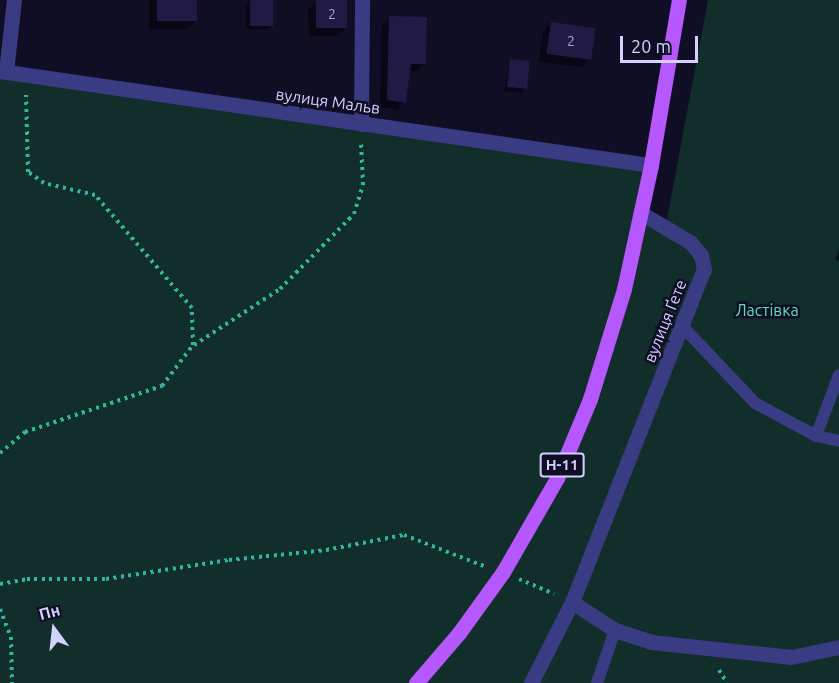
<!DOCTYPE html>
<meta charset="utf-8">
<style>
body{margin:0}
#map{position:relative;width:839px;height:683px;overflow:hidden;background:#100e24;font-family:Ubuntu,sans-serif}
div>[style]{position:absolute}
.green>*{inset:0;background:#112e2b}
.shadow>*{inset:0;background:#0007}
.building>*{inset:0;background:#201a45;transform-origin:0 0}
.path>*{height:4px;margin-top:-2px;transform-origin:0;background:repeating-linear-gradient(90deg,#2eb6a5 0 3px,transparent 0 7.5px)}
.service>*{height:12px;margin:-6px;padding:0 6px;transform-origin:6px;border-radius:6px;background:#393b83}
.minor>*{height:15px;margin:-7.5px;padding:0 7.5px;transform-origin:7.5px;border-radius:7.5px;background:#393b83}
.primary>*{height:15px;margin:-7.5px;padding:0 7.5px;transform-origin:7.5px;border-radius:7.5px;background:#b558ff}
span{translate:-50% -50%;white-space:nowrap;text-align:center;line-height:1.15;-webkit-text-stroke:5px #100e24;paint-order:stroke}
.number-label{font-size:14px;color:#a6a3d0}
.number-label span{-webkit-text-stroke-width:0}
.shield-label span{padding:2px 4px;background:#100e24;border:2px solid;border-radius:4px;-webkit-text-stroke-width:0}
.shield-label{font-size:15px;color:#d3d1ff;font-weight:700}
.street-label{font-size:16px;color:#d3d1ff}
.park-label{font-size:16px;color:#5ce0b6}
.north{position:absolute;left:24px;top:599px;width:60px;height:60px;-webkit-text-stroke:4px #100e24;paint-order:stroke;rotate:345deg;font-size:16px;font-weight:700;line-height:24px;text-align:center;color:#d3d1ff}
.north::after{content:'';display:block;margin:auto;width:21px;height:27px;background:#d3d1ff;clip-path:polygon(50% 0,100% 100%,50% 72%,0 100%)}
.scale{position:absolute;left:620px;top:36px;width:78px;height:27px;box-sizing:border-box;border:3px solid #d3d1ff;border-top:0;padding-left:8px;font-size:18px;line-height:21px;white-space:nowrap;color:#d3d1ff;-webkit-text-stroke:4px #100e24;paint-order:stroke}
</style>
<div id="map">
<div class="green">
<i style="clip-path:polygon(708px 0,839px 0,839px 683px,0 683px,0 71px,651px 165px,641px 213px,666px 225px)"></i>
</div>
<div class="shadow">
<i style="clip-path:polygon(149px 0,195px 0,195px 21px,187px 29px,149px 29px)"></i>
<i style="clip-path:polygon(250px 1px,272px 25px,268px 29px,246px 29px,246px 5px)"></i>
<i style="clip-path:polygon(317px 1px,346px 28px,337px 36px,309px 36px,308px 9px)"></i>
<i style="clip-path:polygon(389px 18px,425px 64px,418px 71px,409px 71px,404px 102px,397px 110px,380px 107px,382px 25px)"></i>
<i style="clip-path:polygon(551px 23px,590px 59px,582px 67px,539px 62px,543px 32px)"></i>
<i style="clip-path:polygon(511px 60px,525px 89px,521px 93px,504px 91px)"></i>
<i style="clip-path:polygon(839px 249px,839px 261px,835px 260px)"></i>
</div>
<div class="building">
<i style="left:157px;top:0;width:40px;height:21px"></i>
<i style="left:250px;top:0;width:23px;height:26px"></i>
<i style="left:316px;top:0;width:31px;height:28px"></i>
<i style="clip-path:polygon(389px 16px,427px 17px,426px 64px,411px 64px,406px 103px,387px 100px)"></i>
<i style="left:551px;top:22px;width:45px;height:32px;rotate:8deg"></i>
<i style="left:510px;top:59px;width:20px;height:28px;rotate:6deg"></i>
</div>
<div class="path">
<i style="left:194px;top:345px;width:103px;rotate:-33.1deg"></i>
<i style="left:280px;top:289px;width:105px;rotate:-45.4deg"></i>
<i style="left:354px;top:214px;width:30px;rotate:-73deg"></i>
<i style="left:363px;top:185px;width:42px;rotate:-92.7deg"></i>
<i style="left:0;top:453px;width:33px;rotate:-40deg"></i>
<i style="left:25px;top:432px;width:145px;rotate:-18.6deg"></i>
<i style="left:162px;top:386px;width:51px;rotate:-52.9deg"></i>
<i style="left:193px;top:345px;width:37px;rotate:-92deg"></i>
<i style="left:192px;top:308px;width:149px;rotate:-130.6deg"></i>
<i style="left:95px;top:195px;width:52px;rotate:-166.8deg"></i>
<i style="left:44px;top:183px;width:19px;rotate:-145deg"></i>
<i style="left:28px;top:172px;width:77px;rotate:-91.5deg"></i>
<i style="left:519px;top:579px;width:38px;rotate:23deg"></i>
<i style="left:0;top:584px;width:27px;rotate:-10deg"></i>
<i style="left:27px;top:579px;width:79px"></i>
<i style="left:106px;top:579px;width:124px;rotate:-8.8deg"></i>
<i style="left:229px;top:560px;width:98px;rotate:-5.9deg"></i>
<i style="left:326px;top:550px;width:79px;rotate:-10.9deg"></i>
<i style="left:404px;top:535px;width:86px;rotate:21.2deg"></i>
<i style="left:0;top:609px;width:30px;rotate:69deg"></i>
<i style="left:11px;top:637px;width:46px;rotate:88.8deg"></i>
<i style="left:719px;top:670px;width:15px;rotate:58deg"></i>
</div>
<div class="service">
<i style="left:682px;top:326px;width:106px;rotate:46.5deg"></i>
<i style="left:755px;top:403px;width:69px;rotate:28.4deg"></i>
<i style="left:816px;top:436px;width:24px;rotate:12deg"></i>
<i style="left:816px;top:436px;width:65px;rotate:-69.3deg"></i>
<i style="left:597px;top:683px;width:56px;rotate:-71.2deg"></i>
</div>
<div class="minor">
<i style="left:0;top:71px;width:658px;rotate:8.22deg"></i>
<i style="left:6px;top:72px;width:72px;rotate:-83.7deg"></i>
<i style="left:361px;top:124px;width:124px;rotate:-89.5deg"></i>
<i style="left:572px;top:602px;width:51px;rotate:33.1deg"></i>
<i style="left:615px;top:630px;width:38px;rotate:18deg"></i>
<i style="left:651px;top:642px;width:141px;rotate:6.1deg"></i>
<i style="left:791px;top:657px;width:49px;rotate:-11.8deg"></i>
<i style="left:531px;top:683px;width:91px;rotate:-63.2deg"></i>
<i style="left:572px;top:602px;width:358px;rotate:-68.4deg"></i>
<i style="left:704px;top:269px;width:14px;rotate:-102deg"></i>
<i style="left:701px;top:255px;width:17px;rotate:-130deg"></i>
<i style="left:690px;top:242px;width:57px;rotate:-149.4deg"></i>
</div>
<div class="primary">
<i style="left:416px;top:683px;width:66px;rotate:-49.3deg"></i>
<i style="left:459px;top:633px;width:75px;rotate:-54.2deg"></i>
<i style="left:503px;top:572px;width:108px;rotate:-60.1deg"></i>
<i style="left:557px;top:478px;width:86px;rotate:-67.3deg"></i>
<i style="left:590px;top:399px;width:115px;rotate:-72.8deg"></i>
<i style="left:624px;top:289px;width:127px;rotate:-77.7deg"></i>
<i style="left:651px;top:165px;width:167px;rotate:-80.4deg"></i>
</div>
<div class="number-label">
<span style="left:332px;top:14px">2</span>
<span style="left:571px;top:41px">2</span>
</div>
<div class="shield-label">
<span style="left:562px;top:465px">Н-11</span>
</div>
<div class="street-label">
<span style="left:328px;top:101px;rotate:8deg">вулиця Мальв</span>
<span style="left:665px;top:321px;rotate:-68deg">вулиця Ґете</span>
</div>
<div class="park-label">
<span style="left:767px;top:310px">Ластівка</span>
</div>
<div class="north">Пн</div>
<div class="scale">20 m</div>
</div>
